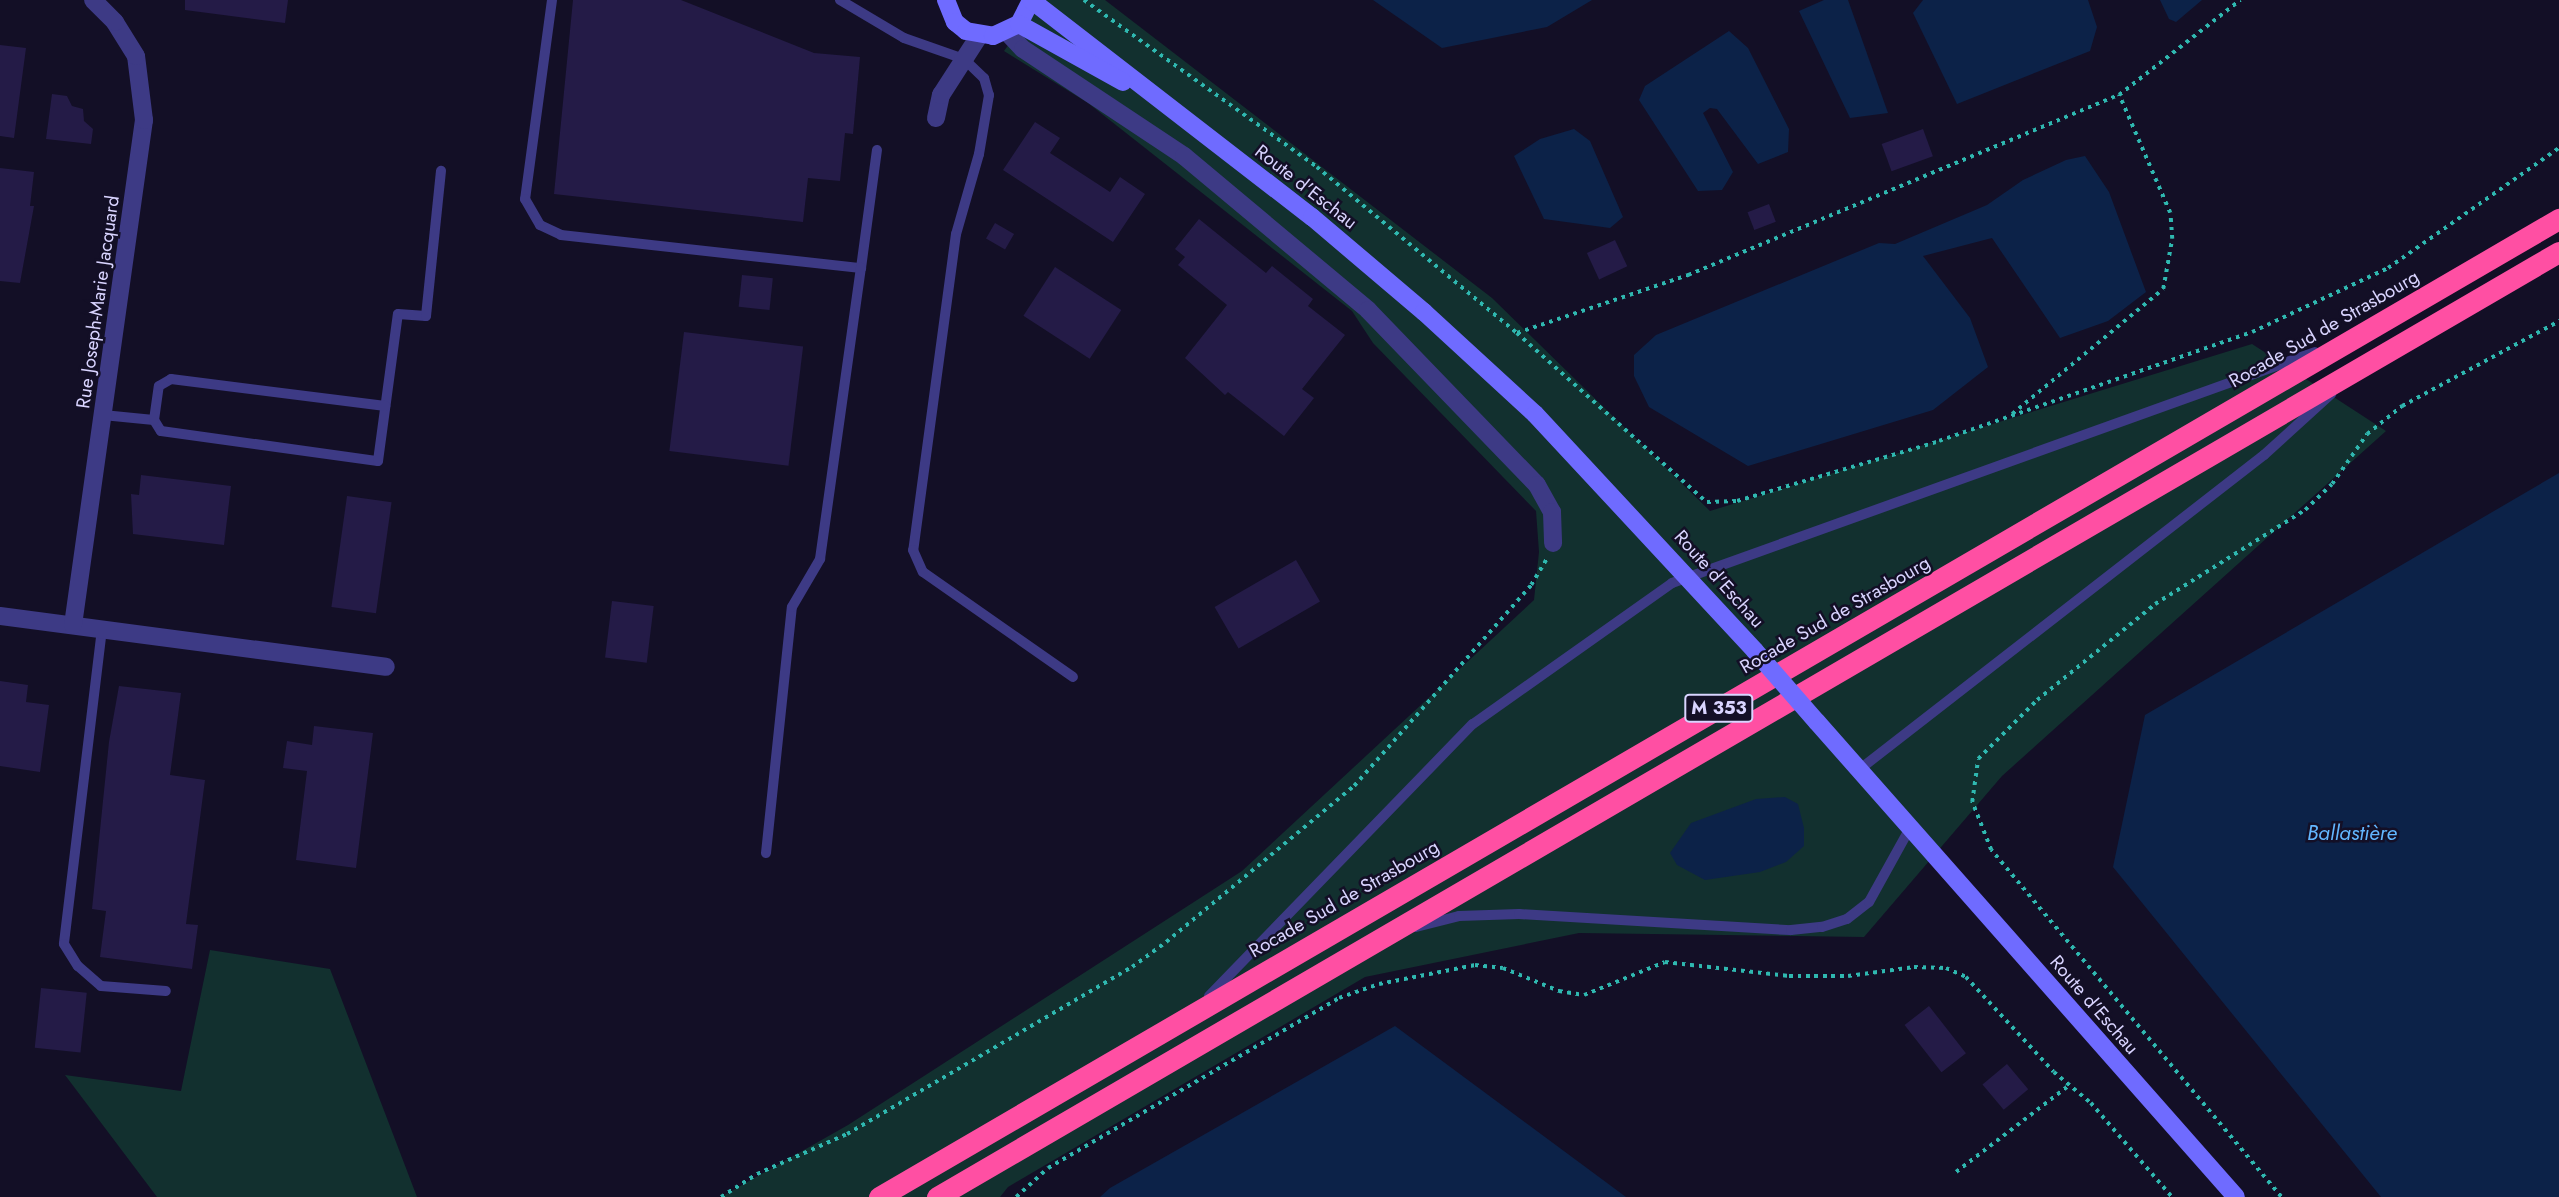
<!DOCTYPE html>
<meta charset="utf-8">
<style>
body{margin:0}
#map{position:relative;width:2559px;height:1197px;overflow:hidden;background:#130f26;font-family:Jost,sans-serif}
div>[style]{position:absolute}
.green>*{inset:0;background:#12302f}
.water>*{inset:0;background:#0c2248}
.building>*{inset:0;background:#241b47;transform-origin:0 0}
.path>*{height:3.5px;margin-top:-1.75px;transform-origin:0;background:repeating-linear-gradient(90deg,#2fb8b0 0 3.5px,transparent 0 8.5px)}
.lane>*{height:10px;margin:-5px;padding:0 5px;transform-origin:5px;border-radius:5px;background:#3d3a85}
.street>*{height:18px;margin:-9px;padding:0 9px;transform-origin:9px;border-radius:9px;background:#3d3a85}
.secondary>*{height:18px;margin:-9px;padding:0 9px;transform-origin:9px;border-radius:9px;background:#6f6bff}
.highway>*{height:21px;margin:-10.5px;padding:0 10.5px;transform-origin:10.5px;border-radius:10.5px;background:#ff4fa3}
.secondary-bridge>*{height:18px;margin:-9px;padding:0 9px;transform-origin:9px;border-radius:9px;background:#6f6bff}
span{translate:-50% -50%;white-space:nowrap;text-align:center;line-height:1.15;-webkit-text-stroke:5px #130f26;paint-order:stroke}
.shield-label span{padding:2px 5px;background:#130f26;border:2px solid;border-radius:5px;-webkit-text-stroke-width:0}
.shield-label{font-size:18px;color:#d9d4ff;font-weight:700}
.street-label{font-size:19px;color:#d9d4ff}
.water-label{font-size:21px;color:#62b6ff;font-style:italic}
</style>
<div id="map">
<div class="green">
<i style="clip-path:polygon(1041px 0,1105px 0,1492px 298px,1710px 511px,2252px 344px,2386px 431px,2002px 776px,1864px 937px,1579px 933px,1365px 977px,1008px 1187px,1000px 1197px,721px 1197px,848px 1125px,1242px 871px,1534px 600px,1539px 552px,1536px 511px,1373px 343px,1352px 311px,1088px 103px,1004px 51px)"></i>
<i style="clip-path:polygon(210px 950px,330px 969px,417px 1197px,157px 1197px,65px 1075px,181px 1091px)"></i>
</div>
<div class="water">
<i style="clip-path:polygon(1373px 0,1592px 0,1547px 27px,1442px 48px)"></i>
<i style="clip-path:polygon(1824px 0,1848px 0,1888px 113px,1850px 118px,1799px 11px)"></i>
<i style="clip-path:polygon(1923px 0,2088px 0,2097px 27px,2090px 51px,1957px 104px,1913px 13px)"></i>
<i style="clip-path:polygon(2160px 0,2202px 0,2176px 22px,2169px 19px)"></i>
<i style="clip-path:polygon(1729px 31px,1748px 48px,1789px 129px,1788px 152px,1758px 164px,1717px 109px,1710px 108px,1703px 113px,1733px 172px,1722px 190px,1698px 191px,1639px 100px,1645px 86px)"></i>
<i style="clip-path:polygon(1574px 129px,1590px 141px,1623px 217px,1610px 228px,1544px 219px,1514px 156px,1540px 139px)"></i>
<i style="clip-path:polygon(2085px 156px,2109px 192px,2146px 292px,2108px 321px,2060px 338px,1992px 238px,1923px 256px,1970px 318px,1988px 367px,1933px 410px,1748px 466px,1649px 407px,1634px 376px,1634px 355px,1656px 335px,1879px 243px,1895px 244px,1987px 205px,2023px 180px,2066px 160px)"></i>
<i style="clip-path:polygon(2559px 473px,2559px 1197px,2381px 1197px,2113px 867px,2145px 715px)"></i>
<i style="clip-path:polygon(1785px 797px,1798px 804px,1804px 828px,1804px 846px,1786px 862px,1760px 872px,1705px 880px,1677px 865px,1670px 853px,1691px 823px,1756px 799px)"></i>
<i style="clip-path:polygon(1395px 1026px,1626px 1197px,1100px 1197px,1110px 1188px)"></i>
</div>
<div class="building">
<i style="clip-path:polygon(185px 0,288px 0,285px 23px,185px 10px)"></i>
<i style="clip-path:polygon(573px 0,681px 0,814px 53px,860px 57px,853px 134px,845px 133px,840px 181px,808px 178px,803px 222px,554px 194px)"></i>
<i style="clip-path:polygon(0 45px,26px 48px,14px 138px,0 136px)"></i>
<i style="clip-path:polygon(52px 94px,67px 96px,72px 106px,83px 109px,84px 121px,93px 129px,91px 144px,46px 139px)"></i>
<i style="clip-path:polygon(1035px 122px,1060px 138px,1050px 153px,1110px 192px,1120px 177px,1145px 194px,1113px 242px,1003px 170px)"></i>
<i style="left:1923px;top:129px;width:29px;height:44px;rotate:70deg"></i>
<i style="clip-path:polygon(0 168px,34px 172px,30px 206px,34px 206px,20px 283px,0 281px)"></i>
<i style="left:1769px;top:204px;width:19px;height:23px;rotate:69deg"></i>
<i style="clip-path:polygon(1199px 219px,1266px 273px,1272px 266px,1313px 299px,1308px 306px,1345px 335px,1302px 389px,1314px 398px,1284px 436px,1228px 392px,1225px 395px,1185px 358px,1227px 305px,1178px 265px,1185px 257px,1175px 249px)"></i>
<i style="left:995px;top:223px;width:22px;height:18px;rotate:30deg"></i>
<i style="left:1615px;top:240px;width:29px;height:31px;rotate:65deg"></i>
<i style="left:1055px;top:267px;width:79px;height:58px;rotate:33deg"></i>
<i style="left:742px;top:275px;width:31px;height:32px;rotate:6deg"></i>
<i style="left:684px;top:332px;width:120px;height:120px;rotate:7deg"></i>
<i style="clip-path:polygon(141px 475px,231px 486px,224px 545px,133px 534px,131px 494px,139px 495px)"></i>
<i style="left:347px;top:496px;width:45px;height:112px;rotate:8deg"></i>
<i style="left:1296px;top:560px;width:48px;height:94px;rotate:60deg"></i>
<i style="left:612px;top:601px;width:42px;height:57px;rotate:7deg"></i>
<i style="clip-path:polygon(0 681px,28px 685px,26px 702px,49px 705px,40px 772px,0 766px)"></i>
<i style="clip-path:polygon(119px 686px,181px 693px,170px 775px,205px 780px,186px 924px,198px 925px,192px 969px,100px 957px,106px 911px,92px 909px,109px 742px)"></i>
<i style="clip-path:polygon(314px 726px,373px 733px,356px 868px,296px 860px,307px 771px,283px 768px,287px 741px,312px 745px)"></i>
<i style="left:41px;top:988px;width:46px;height:60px;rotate:6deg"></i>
<i style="left:1929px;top:1006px;width:60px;height:31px;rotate:52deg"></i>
<i style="left:2007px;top:1064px;width:33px;height:32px;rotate:50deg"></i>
</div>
<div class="path">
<i style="left:1084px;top:0;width:287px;rotate:35.6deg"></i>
<i style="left:1317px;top:167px;width:260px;rotate:39.7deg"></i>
<i style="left:1517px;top:333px;width:254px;rotate:41.7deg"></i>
<i style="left:1707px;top:502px;width:30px;rotate:-2deg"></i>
<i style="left:1737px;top:501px;width:211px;rotate:-16.5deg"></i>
<i style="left:1939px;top:441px;width:331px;rotate:-19.2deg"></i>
<i style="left:2252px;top:332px;width:150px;rotate:-25.2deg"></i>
<i style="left:2388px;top:268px;width:209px;rotate:-35.1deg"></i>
<i style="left:1517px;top:333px;width:181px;rotate:-18.7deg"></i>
<i style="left:1688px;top:275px;width:467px;rotate:-22.7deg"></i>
<i style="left:2119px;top:95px;width:154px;rotate:-38.1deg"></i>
<i style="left:2012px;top:414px;width:196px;rotate:-39.6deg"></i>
<i style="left:2163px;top:289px;width:51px;rotate:-79.8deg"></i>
<i style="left:2172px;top:239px;width:26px;rotate:-94deg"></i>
<i style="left:2170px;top:213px;width:129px;rotate:-113.4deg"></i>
<i style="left:1956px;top:1172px;width:141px;rotate:-37.5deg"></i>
<i style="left:721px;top:1197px;width:43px;rotate:-32.6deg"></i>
<i style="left:757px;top:1174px;width:98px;rotate:-24deg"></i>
<i style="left:847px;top:1134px;width:330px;rotate:-30.4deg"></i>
<i style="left:1132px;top:967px;width:42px;rotate:-36.3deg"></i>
<i style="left:1166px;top:942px;width:244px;rotate:-39.7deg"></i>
<i style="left:1354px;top:786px;width:268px;rotate:-48.6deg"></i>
<i style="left:1531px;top:585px;width:31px;rotate:-59deg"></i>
<i style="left:1016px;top:1197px;width:43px;rotate:-42.2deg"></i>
<i style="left:1048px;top:1168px;width:337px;rotate:-30.3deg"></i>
<i style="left:1339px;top:998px;width:42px;rotate:-19.3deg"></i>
<i style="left:1379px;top:984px;width:98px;rotate:-11.2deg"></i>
<i style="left:1475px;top:965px;width:28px;rotate:6deg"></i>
<i style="left:1503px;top:968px;width:61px;rotate:22.3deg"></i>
<i style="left:1559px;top:991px;width:25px;rotate:9deg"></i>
<i style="left:1584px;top:995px;width:87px;rotate:-22.2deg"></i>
<i style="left:1665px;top:962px;width:125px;rotate:6.4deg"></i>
<i style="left:1789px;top:976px;width:59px"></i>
<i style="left:1848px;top:976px;width:67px;rotate:-7.8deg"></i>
<i style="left:1914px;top:967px;width:32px;rotate:2deg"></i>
<i style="left:1946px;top:968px;width:22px;rotate:24deg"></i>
<i style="left:1966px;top:977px;width:129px;rotate:47.2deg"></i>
<i style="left:2054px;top:1072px;width:48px;rotate:40deg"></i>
<i style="left:2091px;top:1103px;width:124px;rotate:49.2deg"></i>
<i style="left:2281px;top:1197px;width:452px;rotate:-129.9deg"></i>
<i style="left:1991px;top:850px;width:52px;rotate:-111.6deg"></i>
<i style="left:1972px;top:802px;width:43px;rotate:-82.1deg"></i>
<i style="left:1978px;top:759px;width:83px;rotate:-45deg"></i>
<i style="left:2037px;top:700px;width:152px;rotate:-39.1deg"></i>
<i style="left:2155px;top:604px;width:177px;rotate:-32.1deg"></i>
<i style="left:2305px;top:510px;width:37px;rotate:-44deg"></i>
<i style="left:2332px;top:484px;width:61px;rotate:-55deg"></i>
<i style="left:2367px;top:434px;width:45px;rotate:-38.7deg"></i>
<i style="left:2402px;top:406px;width:179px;rotate:-28.4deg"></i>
</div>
<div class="lane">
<i style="left:552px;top:0;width:201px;rotate:97.7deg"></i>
<i style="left:525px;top:199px;width:30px;rotate:60deg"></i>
<i style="left:540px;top:225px;width:23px;rotate:25deg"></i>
<i style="left:561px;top:235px;width:302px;rotate:6.3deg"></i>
<i style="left:861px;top:268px;width:119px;rotate:-82.3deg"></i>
<i style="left:840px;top:0;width:74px;rotate:30.7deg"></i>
<i style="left:904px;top:38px;width:64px;rotate:19.3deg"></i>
<i style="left:964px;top:59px;width:28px;rotate:44deg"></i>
<i style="left:984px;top:78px;width:18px;rotate:74deg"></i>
<i style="left:989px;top:95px;width:60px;rotate:99.6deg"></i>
<i style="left:979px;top:154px;width:83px;rotate:106deg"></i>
<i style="left:956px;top:234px;width:319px;rotate:97.7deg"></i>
<i style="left:913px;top:550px;width:24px;rotate:66deg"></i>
<i style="left:923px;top:572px;width:183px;rotate:35deg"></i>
<i style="left:103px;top:415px;width:51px;rotate:5.6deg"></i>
<i style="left:154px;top:420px;width:13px;rotate:58deg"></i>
<i style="left:161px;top:431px;width:219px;rotate:7.9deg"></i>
<i style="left:378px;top:461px;width:148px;rotate:-82.3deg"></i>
<i style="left:398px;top:314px;width:28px;rotate:4deg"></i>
<i style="left:426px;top:316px;width:146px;rotate:-84.1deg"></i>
<i style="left:154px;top:420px;width:34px;rotate:-82deg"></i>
<i style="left:159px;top:386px;width:14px;rotate:-30deg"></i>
<i style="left:171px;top:379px;width:216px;rotate:7.2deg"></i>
<i style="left:102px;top:629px;width:317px;rotate:96.9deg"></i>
<i style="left:64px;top:944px;width:26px;rotate:58deg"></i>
<i style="left:78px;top:966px;width:30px;rotate:41deg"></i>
<i style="left:101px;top:986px;width:65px;rotate:4.4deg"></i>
<i style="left:1860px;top:769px;width:512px;rotate:-37.86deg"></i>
<i style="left:2264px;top:455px;width:91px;rotate:-42.3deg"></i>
<i style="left:766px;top:853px;width:247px;rotate:-84deg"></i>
<i style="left:792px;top:607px;width:56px;rotate:-59.7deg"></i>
<i style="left:820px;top:559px;width:294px;rotate:-82deg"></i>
<i style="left:1416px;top:927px;width:44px;rotate:-14.3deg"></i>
<i style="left:1459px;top:916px;width:60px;rotate:-1.9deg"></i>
<i style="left:1519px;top:914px;width:272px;rotate:3.4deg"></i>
<i style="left:1791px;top:930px;width:31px;rotate:-6deg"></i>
<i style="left:1822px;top:927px;width:26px;rotate:-18deg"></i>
<i style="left:1847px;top:919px;width:28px;rotate:-38deg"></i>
<i style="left:1869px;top:902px;width:85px;rotate:-61deg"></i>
<i style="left:1209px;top:996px;width:379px;rotate:-45.9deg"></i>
<i style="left:1473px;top:724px;width:244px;rotate:-35.3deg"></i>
<i style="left:1672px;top:583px;width:683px;rotate:-19.76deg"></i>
</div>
<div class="street">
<i style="left:1007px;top:32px;width:23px;rotate:47deg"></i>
<i style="left:1023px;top:49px;width:193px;rotate:33.6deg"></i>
<i style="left:1184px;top:156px;width:240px;rotate:39.9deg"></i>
<i style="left:1368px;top:310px;width:243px;rotate:46deg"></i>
<i style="left:1537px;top:485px;width:31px;rotate:61deg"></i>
<i style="left:1552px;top:512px;width:31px;rotate:88deg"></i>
<i style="left:936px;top:118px;width:24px;rotate:-78deg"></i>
<i style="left:941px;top:95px;width:70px;rotate:-57.2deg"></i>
<i style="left:0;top:616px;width:389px;rotate:7.5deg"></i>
<i style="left:73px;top:625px;width:510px;rotate:-82deg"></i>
<i style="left:144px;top:120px;width:64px;rotate:-97.1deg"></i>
<i style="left:136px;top:56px;width:40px;rotate:-122deg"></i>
<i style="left:115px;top:22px;width:31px;rotate:-135deg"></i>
</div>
<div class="secondary">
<i style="left:946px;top:0;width:24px;rotate:68deg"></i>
<i style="left:955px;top:22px;width:14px;rotate:39deg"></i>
<i style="left:966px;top:31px;width:27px;rotate:10deg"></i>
<i style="left:993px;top:36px;width:29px;rotate:-25deg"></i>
<i style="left:1019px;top:24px;width:27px;rotate:-63deg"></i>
<i style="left:1031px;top:0;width:355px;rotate:37.7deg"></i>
<i style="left:1312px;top:217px;width:147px;rotate:40.3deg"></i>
<i style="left:1424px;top:312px;width:151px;rotate:42.6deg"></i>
<i style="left:1535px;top:414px;width:323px;rotate:47.1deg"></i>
<i style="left:1019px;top:24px;width:119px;rotate:29.1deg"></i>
<i style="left:1817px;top:722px;width:633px;rotate:48.58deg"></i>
</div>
<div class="highway">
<i style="left:879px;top:1197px;width:1944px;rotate:-30.21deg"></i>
<i style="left:937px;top:1197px;width:1877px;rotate:-30.23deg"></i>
</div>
<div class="secondary-bridge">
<i style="left:1755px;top:651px;width:94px;rotate:48.9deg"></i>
</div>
<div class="shield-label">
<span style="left:1719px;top:708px">M 353</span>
</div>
<div class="street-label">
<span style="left:1306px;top:187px;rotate:38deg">Route d'Eschau</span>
<span style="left:98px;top:302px;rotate:-82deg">Rue Joseph-Marie Jacquard</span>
<span style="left:2324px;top:329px;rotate:-30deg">Rocade Sud de Strasbourg</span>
<span style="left:1719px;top:579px;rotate:48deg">Route d'Eschau</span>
<span style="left:1835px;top:615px;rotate:-30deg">Rocade Sud de Strasbourg</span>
<span style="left:1344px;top:899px;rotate:-30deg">Rocade Sud de Strasbourg</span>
<span style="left:2094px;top:1005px;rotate:49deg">Route d'Eschau</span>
</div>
<div class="water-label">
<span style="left:2352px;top:833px">Ballastière</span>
</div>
</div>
